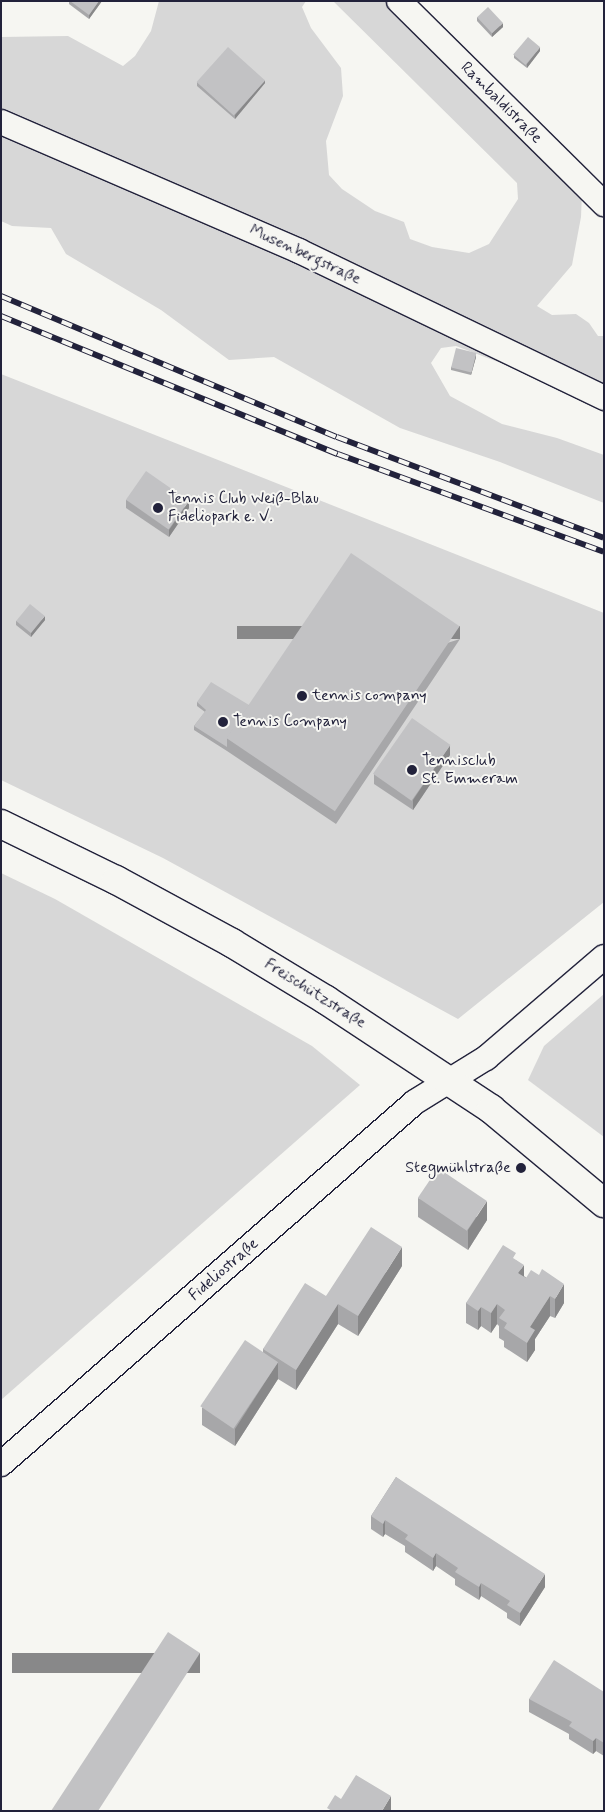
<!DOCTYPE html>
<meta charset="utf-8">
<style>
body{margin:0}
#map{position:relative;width:605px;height:1812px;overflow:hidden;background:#f6f6f2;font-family:Mynerve,sans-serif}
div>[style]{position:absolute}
.green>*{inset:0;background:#d7d7d7}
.roads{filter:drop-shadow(1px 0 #22223b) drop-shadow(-1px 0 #22223b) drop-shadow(0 1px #22223b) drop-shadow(0 -1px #22223b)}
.minor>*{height:24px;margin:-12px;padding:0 12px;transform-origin:12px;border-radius:12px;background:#f6f6f2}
.major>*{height:28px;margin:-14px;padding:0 14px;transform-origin:14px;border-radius:14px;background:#f6f6f2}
.rail>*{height:5.5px;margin-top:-2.75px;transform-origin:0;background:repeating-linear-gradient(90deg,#f6f6f2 0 11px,#22223b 0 22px);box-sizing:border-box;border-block:1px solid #22223b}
.wall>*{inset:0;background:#a7a7a9}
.shaded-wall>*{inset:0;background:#888889;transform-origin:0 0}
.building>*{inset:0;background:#c2c2c4;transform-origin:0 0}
.dots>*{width:14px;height:14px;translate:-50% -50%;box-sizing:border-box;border:2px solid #f6f6f2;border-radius:50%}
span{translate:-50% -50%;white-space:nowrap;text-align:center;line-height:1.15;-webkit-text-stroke:4px #f6f6f2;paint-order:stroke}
.street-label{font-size:16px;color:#22223b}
.poi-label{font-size:16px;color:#22223b}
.left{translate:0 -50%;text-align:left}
.right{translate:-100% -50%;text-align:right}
.frame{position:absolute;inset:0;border:2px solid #22223b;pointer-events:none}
</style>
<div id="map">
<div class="green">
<i style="clip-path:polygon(159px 1px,306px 1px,302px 7px,311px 28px,341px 68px,343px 96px,326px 141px,329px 175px,342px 189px,375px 211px,404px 222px,410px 239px,432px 247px,469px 253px,489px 244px,518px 199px,517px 183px,333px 1px,393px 1px,582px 192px,581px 217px,572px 265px,537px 306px,552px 315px,576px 314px,589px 323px,598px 336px,604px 336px,604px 402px,456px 346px,441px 348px,431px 363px,450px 396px,502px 424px,557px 438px,604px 455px,604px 503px,500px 462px,400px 428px,274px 357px,229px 360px,161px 310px,66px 254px,51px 228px,12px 226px,1px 221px,1px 37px,68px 36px,123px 66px,135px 56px,151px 31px)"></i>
<i style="clip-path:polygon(1px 374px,604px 613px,604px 902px,458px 1019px,163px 858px,1px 780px)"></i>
<i style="clip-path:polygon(1px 873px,55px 899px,312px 1046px,360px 1085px,1px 1400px)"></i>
<i style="clip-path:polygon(604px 994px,604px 1137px,528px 1080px,544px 1046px)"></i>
</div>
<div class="roads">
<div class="minor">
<i style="left:399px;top:1px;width:289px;rotate:44.7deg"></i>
<i style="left:1px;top:122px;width:325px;rotate:23.4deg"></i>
<i style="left:299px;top:251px;width:339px;rotate:25.7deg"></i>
<i style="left:1px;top:1464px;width:550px;rotate:-41.17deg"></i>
<i style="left:415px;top:1102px;width:84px;rotate:-31.8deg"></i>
<i style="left:486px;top:1058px;width:155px;rotate:-40.6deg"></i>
</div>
<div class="major">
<i style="left:1px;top:824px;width:128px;rotate:26deg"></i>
<i style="left:116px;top:880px;width:132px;rotate:28.5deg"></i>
<i style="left:232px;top:943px;width:110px;rotate:31.2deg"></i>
<i style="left:326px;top:1000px;width:198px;rotate:33.4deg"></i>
<i style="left:491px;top:1109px;width:147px;rotate:39.8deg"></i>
</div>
</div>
<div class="rail">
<i style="left:1px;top:296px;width:364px;rotate:22.8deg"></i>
<i style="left:337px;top:437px;width:285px;rotate:20.7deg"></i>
<i style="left:1px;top:316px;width:364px;rotate:22.3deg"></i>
<i style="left:338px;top:454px;width:283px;rotate:20.2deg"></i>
</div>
<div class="wall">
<i style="clip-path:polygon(69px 1px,102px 1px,89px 19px,69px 4px)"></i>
<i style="clip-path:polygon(477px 17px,503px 27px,492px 37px,477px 21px)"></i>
<i style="clip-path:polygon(540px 51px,527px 68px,514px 58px,514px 55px)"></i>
<i style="clip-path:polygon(197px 82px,265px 83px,235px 119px,197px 86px)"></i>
<i style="clip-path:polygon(476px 357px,471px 375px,451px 370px,451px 367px)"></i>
<i style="clip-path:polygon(126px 500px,189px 508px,169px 537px,126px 508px)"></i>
<i style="clip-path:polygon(45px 620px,31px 637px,16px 625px,16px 621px)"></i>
<i style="clip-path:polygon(460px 639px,336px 824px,227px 751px,194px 730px,194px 726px,205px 712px,197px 706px,197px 702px,249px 705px)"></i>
<i style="clip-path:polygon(450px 755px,413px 810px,374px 784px,374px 774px)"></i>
<i style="clip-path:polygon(418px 1198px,487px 1220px,468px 1250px,418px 1217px)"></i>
<i style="clip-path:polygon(516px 1260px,524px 1276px,564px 1303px,555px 1318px,550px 1316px,535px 1339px,535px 1350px,527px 1362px,504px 1347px,504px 1341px,499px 1338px,499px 1326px,497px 1324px,491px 1333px,481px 1326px,478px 1330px,466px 1323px,466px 1303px)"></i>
<i style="clip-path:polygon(402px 1266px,358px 1336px,338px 1324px,296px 1390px,278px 1379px,235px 1446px,202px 1425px,202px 1408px,263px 1352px,263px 1349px,326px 1296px)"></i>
<i style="clip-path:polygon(396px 1477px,545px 1587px,520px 1626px,507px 1618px,507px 1613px,481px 1596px,479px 1600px,455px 1585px,455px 1579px,436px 1566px,433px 1571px,405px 1552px,405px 1546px,385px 1534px,383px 1537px,371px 1529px,371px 1516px)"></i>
<i style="clip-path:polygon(604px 1692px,604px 1756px,596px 1751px,593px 1754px,569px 1739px,569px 1734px,529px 1712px,529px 1699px)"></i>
</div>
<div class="shaded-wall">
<i style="clip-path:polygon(99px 1px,102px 1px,89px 19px,89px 15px)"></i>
<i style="clip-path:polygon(503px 23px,503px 27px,492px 37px,492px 33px)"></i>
<i style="clip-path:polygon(540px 47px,540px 51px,527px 68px,527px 64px)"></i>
<i style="clip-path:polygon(265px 80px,265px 83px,235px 119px,235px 115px)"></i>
<i style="clip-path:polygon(476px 353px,476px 357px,471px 375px,471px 372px)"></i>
<i style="clip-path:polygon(189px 501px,189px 508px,169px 537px,169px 530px)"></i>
<i style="clip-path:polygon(45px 616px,45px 620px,31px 637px,31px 633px)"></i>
<i style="left:460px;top:626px;width:13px;height:223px;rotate:90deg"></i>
<i style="clip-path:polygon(450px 745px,450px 755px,413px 810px,413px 800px)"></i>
<i style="clip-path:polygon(487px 1201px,487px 1220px,468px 1250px,468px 1230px)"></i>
<i style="clip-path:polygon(402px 1247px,402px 1266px,358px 1336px,358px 1316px)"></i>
<i style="clip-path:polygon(524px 1265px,524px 1284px,518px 1273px)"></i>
<i style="clip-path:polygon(564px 1284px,564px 1303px,555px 1318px,555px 1299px)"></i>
<i style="clip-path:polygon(550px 1296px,550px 1316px,535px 1339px,535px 1350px,527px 1362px,527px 1343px,530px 1327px)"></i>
<i style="clip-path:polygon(338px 1304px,338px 1324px,296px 1390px,296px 1370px)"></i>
<i style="clip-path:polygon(497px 1304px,497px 1324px,491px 1333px,491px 1313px)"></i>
<i style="clip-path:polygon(481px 1307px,481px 1326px,478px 1330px,478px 1311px)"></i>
<i style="clip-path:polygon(278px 1362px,278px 1379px,235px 1446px,235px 1429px)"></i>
<i style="clip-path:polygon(385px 1520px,385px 1534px,383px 1537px,383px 1524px)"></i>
<i style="clip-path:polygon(436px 1553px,436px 1566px,433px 1571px,433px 1558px)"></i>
<i style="clip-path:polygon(545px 1574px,545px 1587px,520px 1626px,520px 1613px)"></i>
<i style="clip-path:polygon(481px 1583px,481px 1596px,479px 1600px,479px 1587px)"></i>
<i style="left:200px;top:1653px;width:20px;height:188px;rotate:90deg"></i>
<i style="clip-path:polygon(596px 1738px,596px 1751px,593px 1754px,593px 1741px)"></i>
<i style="clip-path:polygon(391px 1796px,391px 1811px,382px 1811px)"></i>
</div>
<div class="building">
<i style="clip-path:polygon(70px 1px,99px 1px,89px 15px)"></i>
<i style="left:488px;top:7px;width:22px;height:15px;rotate:47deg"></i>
<i style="left:528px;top:37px;width:16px;height:23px;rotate:40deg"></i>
<i style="left:228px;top:47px;width:50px;height:47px;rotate:42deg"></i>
<i style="left:456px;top:348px;width:21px;height:20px;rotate:14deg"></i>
<i style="left:146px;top:471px;width:52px;height:35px;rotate:35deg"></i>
<i style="left:351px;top:553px;width:131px;height:223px;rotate:34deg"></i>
<i style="left:30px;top:604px;width:19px;height:22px;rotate:39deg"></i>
<i style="clip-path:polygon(211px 682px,249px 705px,227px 738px,227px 747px,194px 726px,206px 710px,197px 702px)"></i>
<i style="left:412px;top:718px;width:47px;height:68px;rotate:35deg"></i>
<i style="left:438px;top:1168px;width:59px;height:36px;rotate:34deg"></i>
<i style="clip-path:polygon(371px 1227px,402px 1247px,358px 1316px,338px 1304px,296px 1370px,263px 1349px,305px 1283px,326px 1296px)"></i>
<i style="clip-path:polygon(503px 1245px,516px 1253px,513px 1258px,524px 1265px,518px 1273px,526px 1278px,531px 1270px,539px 1275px,542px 1269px,564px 1284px,555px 1299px,550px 1296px,530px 1327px,535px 1330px,527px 1343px,504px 1328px,507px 1323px,499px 1318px,505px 1310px,497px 1304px,491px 1313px,481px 1307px,478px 1311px,466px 1303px)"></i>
<i style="left:245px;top:1340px;width:40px;height:80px;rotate:34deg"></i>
<i style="clip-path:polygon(396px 1477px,545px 1574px,520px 1613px,507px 1605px,510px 1601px,481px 1583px,479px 1587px,455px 1572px,458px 1568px,436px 1553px,433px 1558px,405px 1539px,408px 1535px,385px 1520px,383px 1524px,371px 1516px)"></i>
<i style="clip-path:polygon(168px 1632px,200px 1653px,98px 1811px,51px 1811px)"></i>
<i style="clip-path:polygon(554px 1660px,604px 1692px,604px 1743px,596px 1738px,593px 1741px,569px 1726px,572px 1722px,529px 1699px)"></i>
<i style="clip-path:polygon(356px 1775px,391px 1796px,382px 1811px,332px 1811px,327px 1808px,335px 1795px,341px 1799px)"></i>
</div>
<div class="dots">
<i style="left:158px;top:508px;background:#22223b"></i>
<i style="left:302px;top:696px;background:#22223b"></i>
<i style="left:223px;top:722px;background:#22223b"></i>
<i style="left:412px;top:770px;background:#22223b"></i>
<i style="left:521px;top:1168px;background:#22223b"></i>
</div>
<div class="street-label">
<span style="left:501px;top:103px;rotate:45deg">Rambaldistraße</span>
<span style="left:305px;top:255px;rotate:25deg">Musenbergstraße</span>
<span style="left:315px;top:994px;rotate:32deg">Freischützstraße</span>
<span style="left:224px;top:1270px;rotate:-41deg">Fideliostraße</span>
</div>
<div class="poi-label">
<span class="left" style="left:168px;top:508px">Tennis Club Weiß-Blau<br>Fideliopark e. V.</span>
<span class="left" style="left:312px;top:696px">tennis company</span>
<span class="left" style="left:233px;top:722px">Tennis Company</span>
<span class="left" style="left:422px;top:770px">Tennisclub<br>St. Emmeram</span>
<span class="right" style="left:511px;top:1168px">Stegmühlstraße</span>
</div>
<div class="frame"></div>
</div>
